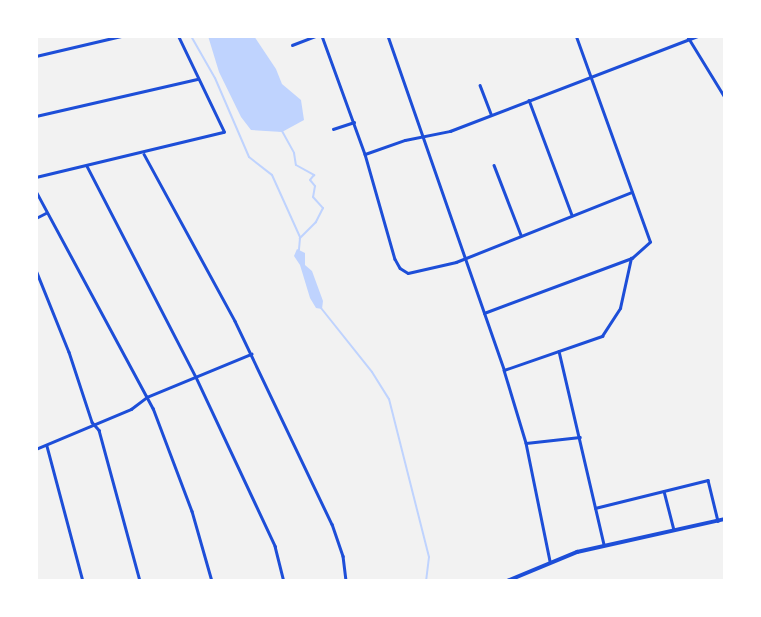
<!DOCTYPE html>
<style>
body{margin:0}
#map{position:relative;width:761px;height:617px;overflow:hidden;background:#f2f2f2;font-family:"Noto Sans",sans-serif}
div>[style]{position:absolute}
.water>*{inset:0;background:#bfd3fe}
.stream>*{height:2px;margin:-1px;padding:0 1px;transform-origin:1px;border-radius:1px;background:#bfd3fe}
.minor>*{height:2.5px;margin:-1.25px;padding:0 1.25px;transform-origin:1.25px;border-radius:1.25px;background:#1d4ed8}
.tertiary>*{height:3px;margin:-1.5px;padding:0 1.5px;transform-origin:1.5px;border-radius:1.5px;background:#1d4ed8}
.secondary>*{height:4px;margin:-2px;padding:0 2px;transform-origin:2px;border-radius:2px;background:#1d4ed8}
span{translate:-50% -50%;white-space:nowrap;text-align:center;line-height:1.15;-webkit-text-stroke:4px #fff;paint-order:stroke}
.frame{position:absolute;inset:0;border:38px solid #fff;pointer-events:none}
</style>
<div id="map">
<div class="water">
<i style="clip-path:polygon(208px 36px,254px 36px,276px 69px,282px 84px,301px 100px,304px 120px,282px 132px,251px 130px,241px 117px,219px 72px)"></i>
<i style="clip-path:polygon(297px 249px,305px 253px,305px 265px,312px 271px,323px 301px,322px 309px,316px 308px,310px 298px,300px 265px,294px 256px)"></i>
</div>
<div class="stream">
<i style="left:191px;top:36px;width:48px;rotate:60.3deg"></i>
<i style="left:215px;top:78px;width:86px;rotate:66.7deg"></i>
<i style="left:249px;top:157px;width:29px;rotate:38deg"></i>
<i style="left:272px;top:175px;width:68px;rotate:65.7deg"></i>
<i style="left:282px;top:131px;width:25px;rotate:61deg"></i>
<i style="left:294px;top:153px;width:12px;rotate:81deg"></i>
<i style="left:296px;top:165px;width:21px;rotate:29deg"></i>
<i style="left:314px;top:175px;width:6px;rotate:129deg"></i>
<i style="left:310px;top:180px;width:8px;rotate:50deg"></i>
<i style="left:315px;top:186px;width:11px;rotate:100deg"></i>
<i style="left:313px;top:197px;width:15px;rotate:48deg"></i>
<i style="left:323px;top:208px;width:16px;rotate:117deg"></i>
<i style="left:316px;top:222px;width:23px;rotate:135deg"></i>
<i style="left:300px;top:238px;width:12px;rotate:95deg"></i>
<i style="left:321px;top:308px;width:82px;rotate:51.4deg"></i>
<i style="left:372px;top:372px;width:32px;rotate:58deg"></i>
<i style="left:389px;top:399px;width:163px;rotate:75.8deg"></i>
<i style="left:429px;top:557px;width:24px;rotate:97deg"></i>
</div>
<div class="minor">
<i style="left:322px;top:36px;width:126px;rotate:70deg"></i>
<i style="left:365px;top:154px;width:109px;rotate:74.1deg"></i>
<i style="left:395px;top:259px;width:10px;rotate:61deg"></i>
<i style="left:400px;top:268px;width:9px;rotate:32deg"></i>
<i style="left:408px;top:273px;width:49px;rotate:-12.9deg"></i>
<i style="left:456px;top:262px;width:189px;rotate:-21.7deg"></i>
<i style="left:388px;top:36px;width:354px;rotate:70.8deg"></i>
<i style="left:504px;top:370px;width:76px;rotate:73.2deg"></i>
<i style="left:526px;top:443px;width:120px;rotate:78.5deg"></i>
<i style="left:292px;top:45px;width:25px;rotate:-21deg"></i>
<i style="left:36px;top:56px;width:87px;rotate:-13.2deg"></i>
<i style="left:480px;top:85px;width:31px;rotate:69deg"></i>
<i style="left:529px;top:100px;width:123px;rotate:69.5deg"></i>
<i style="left:36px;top:116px;width:166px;rotate:-12.9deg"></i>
<i style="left:333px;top:129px;width:22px;rotate:-18deg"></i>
<i style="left:144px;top:154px;width:190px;rotate:61.4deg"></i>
<i style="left:235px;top:321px;width:225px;rotate:64.5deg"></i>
<i style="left:332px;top:524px;width:34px;rotate:71deg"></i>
<i style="left:343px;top:556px;width:25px;rotate:83deg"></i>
<i style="left:365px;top:154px;width:42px;rotate:-19.3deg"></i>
<i style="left:405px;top:140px;width:46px;rotate:-11.3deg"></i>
<i style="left:450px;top:131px;width:266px;rotate:-21deg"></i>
<i style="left:494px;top:165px;width:75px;rotate:68.9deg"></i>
<i style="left:87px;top:166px;width:237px;rotate:62.7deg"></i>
<i style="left:196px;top:377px;width:187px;rotate:64.9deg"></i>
<i style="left:275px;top:546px;width:36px;rotate:76deg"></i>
<i style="left:36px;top:177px;width:193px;rotate:-13.5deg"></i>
<i style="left:224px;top:132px;width:106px;rotate:-115.6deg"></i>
<i style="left:36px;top:191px;width:247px;rotate:61.7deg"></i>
<i style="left:153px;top:408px;width:110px;rotate:69.3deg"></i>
<i style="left:192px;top:511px;width:73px;rotate:74.1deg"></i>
<i style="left:36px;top:218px;width:11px;rotate:-27deg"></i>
<i style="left:36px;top:270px;width:88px;rotate:68.1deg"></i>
<i style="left:69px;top:352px;width:74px;rotate:71.8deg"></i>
<i style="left:92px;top:422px;width:11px;rotate:49deg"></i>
<i style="left:99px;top:430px;width:156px;rotate:74.8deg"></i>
<i style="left:484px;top:313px;width:158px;rotate:-20.4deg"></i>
<i style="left:632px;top:258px;width:24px;rotate:-42deg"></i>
<i style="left:650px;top:242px;width:219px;rotate:-109.8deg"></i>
<i style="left:559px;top:351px;width:199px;rotate:76.9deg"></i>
<i style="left:504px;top:370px;width:104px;rotate:-19.1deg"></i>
<i style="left:602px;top:336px;width:33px;rotate:-57deg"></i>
<i style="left:620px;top:308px;width:51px;rotate:-77.6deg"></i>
<i style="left:526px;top:443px;width:54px;rotate:-6.3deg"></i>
<i style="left:47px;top:446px;width:140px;rotate:75.1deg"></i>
<i style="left:36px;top:449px;width:103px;rotate:-22.8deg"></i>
<i style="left:131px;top:409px;width:20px;rotate:-37deg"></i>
<i style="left:147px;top:397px;width:113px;rotate:-22.5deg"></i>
<i style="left:664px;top:491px;width:40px;rotate:75.6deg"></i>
<i style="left:595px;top:508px;width:116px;rotate:-13.9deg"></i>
<i style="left:708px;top:480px;width:42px;rotate:76.3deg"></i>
</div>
<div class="tertiary">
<i style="left:687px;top:36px;width:73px;rotate:58.5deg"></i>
</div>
<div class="secondary">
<i style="left:507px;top:581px;width:76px;rotate:-22.5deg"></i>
<i style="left:577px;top:552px;width:152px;rotate:-12.6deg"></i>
</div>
<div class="frame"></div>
</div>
